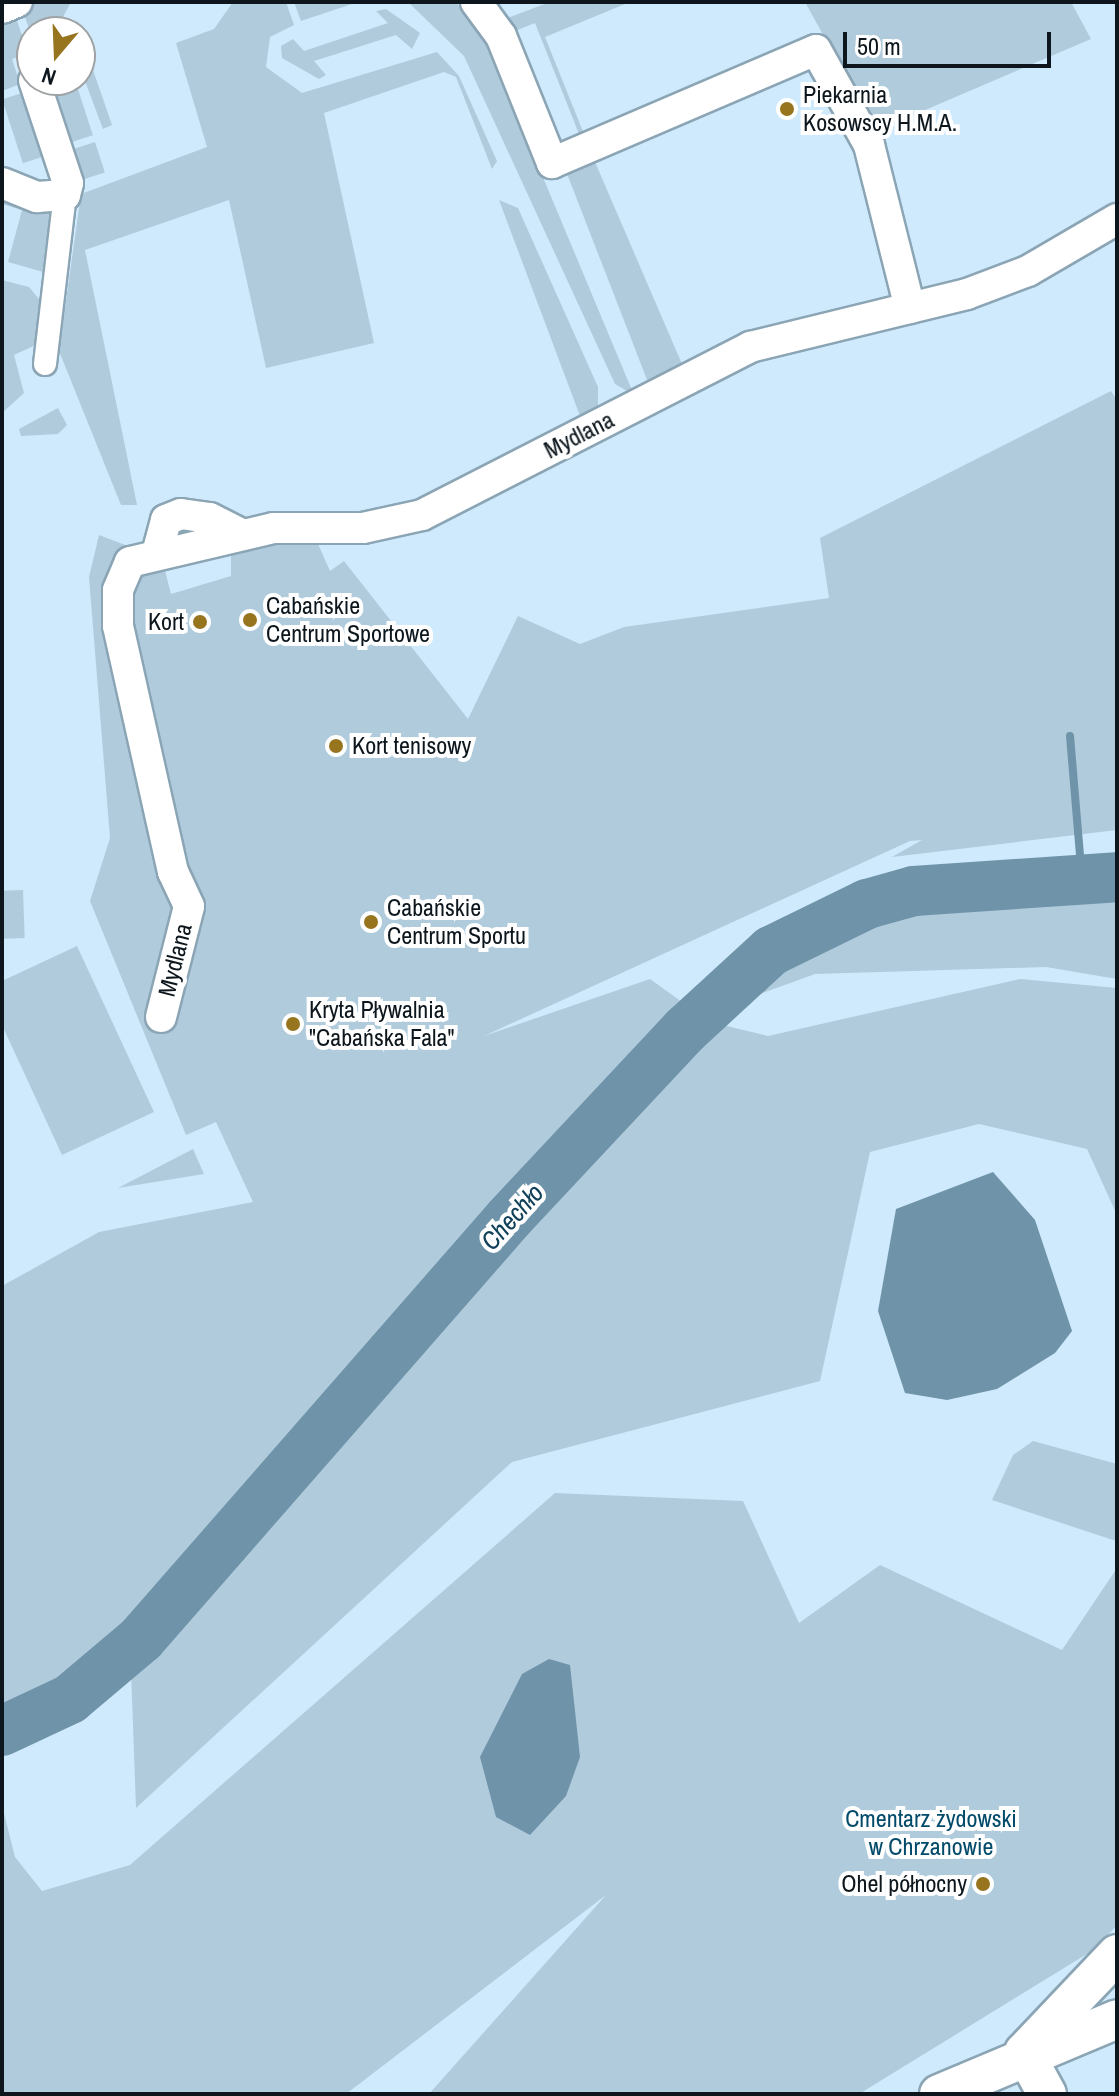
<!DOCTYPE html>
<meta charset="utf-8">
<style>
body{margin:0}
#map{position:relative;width:1119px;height:2096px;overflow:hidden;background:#cfeafc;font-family:"Archivo Narrow",sans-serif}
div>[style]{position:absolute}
.green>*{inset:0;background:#b0cbdc;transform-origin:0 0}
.water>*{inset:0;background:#6f93a9}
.stream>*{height:8px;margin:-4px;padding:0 4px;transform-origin:4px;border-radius:4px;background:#6f93a9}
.river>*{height:50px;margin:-25px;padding:0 25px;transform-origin:25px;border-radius:25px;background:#6f93a9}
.roads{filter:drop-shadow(2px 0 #8ba5b5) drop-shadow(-2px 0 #8ba5b5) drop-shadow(0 2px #8ba5b5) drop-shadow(0 -2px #8ba5b5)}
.pedestrian>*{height:22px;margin:-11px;padding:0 11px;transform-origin:11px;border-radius:11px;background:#fff}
.minor>*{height:30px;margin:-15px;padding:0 15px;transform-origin:15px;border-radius:15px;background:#fff}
.tertiary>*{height:38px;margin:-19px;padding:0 19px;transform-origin:19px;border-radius:19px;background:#fff}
.dots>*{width:22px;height:22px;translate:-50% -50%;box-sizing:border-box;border:4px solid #fff;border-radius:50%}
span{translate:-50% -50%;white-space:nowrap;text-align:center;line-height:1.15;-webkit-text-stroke:8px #fff;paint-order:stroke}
.poi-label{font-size:24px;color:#0c161c}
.left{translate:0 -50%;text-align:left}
.right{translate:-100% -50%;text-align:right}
.street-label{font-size:24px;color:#0c161c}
.park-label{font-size:24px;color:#024a6a}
.water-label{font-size:26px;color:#114059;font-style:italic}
.frame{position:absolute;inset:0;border:4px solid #0c161c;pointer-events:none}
.north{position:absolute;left:16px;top:16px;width:80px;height:80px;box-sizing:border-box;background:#fff;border:2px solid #9ea2a4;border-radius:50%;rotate:199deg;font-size:22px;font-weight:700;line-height:32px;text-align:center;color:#0c161c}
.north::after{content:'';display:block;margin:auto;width:28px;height:36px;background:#97751e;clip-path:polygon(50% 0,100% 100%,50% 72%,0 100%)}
.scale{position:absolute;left:843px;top:32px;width:208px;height:36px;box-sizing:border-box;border:4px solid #0c161c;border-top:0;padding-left:10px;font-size:24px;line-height:28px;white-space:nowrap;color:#0c161c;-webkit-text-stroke:6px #fff;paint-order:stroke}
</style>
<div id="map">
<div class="green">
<i style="clip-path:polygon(31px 2px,71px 2px,55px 32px,32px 37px,21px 6px)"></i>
<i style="clip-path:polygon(233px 2px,286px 2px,294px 25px,270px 37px,266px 67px,302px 93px,437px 52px,459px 76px,497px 161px,492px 169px,456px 77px,444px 72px,324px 113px,374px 343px,266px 368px,229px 200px,85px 250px,137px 505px,121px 505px,59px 351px,81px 194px,207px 147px,176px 43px,214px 29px)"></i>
<i style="clip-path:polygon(294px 2px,358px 2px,301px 21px)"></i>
<i style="clip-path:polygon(408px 2px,456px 2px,486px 41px,634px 395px,615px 384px,464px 56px)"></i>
<i style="clip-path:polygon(550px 2px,630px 2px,545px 37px,588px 144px,553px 145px,579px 134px,535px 23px,515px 31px,507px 18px)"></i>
<i style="clip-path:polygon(805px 2px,1071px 2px,1091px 39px,876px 131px)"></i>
<i style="clip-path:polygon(13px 9px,28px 53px,12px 59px,20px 84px,2px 91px,2px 13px)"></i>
<i style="clip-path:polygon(386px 9px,420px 33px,412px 49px,396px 35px,314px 61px,326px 75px,319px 79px,282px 58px,281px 46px,293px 39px,304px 51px,388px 23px,376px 11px)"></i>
<i style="clip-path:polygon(93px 70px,112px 125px,103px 129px,82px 73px)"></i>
<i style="left:75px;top:80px;width:58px;height:31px;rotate:72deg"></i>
<i style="left:25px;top:92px;width:67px;height:24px;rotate:72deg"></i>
<i style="left:95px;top:142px;width:32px;height:28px;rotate:72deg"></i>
<i style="clip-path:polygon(592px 155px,685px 371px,651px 390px,564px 166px)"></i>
<i style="clip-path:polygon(4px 198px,54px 213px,47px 273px,8px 262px,22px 210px,2px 204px)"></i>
<i style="clip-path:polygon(499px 200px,518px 208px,598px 387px,598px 412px,583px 424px)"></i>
<i style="clip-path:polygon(2px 280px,29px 287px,44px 305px,40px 343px,14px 355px,24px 393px,2px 413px)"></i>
<i style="clip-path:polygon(1111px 391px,1117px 400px,1117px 830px,892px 857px,922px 840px,910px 841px,484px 1036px,650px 979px,682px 1002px,145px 1611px,69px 1684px,2px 1715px,2px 1286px,99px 1232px,253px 1202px,216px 1122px,186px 1135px,90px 901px,110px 838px,89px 577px,99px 535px,162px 559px,171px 594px,231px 576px,231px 547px,314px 535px,330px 571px,344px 561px,468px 719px,518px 616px,580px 644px,624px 627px,829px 598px,820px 538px)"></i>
<i style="clip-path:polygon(58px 408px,67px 425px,58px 434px,21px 436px,19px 429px)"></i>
<i style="clip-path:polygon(1117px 886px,1117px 979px,1046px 967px,815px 974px,746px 999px,765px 971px,862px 915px,973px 895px)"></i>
<i style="left:23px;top:890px;width:48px;height:21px;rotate:88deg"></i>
<i style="clip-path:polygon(77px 946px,154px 1112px,62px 1155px,2px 1025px,2px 981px)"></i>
<i style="clip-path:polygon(1020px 979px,1117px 988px,1117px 1215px,1087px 1149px,979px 1124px,870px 1152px,820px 1381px,512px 1462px,136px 1808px,131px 1671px,216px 1584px,706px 1021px,768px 1036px)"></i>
<i style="clip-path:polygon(193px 1149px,204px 1174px,118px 1188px)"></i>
<i style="clip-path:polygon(1033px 1441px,1117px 1464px,1116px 1541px,992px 1500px,1013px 1455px)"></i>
<i style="clip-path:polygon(555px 1493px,743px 1501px,799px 1623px,880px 1565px,1062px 1650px,1117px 1568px,1117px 1925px,1095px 1949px,859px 2094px,429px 2094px,606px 1895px,346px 2094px,2px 2094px,2px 1805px,15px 1857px,42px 1891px,130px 1865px)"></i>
</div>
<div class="water">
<i style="clip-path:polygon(993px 1172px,1035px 1220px,1072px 1331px,1055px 1353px,997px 1389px,947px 1400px,905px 1393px,878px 1311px,896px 1209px)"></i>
<i style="clip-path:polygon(549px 1659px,570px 1665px,580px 1757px,566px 1796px,530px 1835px,496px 1817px,480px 1757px,522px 1674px)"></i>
</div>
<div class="stream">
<i style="left:1070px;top:736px;width:144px;rotate:85.2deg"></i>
</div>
<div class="river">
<i style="left:2px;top:1731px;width:75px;rotate:-25.2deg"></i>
<i style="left:70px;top:1699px;width:93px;rotate:-40.2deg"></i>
<i style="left:141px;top:1639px;width:559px;rotate:-48.84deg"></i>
<i style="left:509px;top:1218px;width:258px;rotate:-46.9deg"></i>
<i style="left:685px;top:1030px;width:117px;rotate:-42.6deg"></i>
<i style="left:771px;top:951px;width:107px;rotate:-26.1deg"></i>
<i style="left:867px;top:904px;width:49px;rotate:-15.5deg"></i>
<i style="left:914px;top:891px;width:203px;rotate:-3.9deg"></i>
</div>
<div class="roads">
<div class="pedestrian">
<i style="left:45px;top:364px;width:170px;rotate:-83.3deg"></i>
</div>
<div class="minor">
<i style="left:476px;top:2px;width:42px;rotate:53.7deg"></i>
<i style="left:501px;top:36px;width:137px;rotate:68.1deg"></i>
<i style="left:552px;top:163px;width:287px;rotate:-23.2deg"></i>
<i style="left:816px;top:50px;width:109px;rotate:60.8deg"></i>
<i style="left:869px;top:145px;width:168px;rotate:75.9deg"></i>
<i style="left:2px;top:8px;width:16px;rotate:-22deg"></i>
<i style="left:2px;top:183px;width:38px;rotate:22deg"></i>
<i style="left:37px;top:197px;width:28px;rotate:-4deg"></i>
<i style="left:65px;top:195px;width:12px;rotate:-76deg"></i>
<i style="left:68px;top:183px;width:108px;rotate:-108.3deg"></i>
<i style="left:158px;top:550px;width:31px;rotate:-75deg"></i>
<i style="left:166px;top:520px;width:16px;rotate:-22deg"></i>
<i style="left:181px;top:514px;width:29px;rotate:8deg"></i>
<i style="left:210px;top:518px;width:37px;rotate:27deg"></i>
<i style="left:161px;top:1017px;width:114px;rotate:-75.8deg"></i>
<i style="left:189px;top:906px;width:38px;rotate:-115deg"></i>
<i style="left:173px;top:872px;width:252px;rotate:-102.6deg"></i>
<i style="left:118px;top:626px;width:36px;rotate:-90deg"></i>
<i style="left:118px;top:590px;width:30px;rotate:-67deg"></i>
<i style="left:130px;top:562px;width:148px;rotate:-13.3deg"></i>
<i style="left:274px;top:528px;width:89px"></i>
<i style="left:363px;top:528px;width:60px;rotate:-12.4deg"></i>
<i style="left:422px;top:515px;width:369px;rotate:-27.1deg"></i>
<i style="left:750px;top:347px;width:223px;rotate:-13.7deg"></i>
<i style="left:967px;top:294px;width:65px;rotate:-20.7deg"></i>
<i style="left:1028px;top:271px;width:103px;rotate:-30.3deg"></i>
</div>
<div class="tertiary">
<i style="left:1024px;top:2052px;width:135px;rotate:-46.5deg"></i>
<i style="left:1024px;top:2052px;width:48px;rotate:61.3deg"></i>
<i style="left:939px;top:2094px;width:193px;rotate:-22.8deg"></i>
</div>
</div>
<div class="dots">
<i style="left:787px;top:109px;background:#97751e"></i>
<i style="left:250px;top:620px;background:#97751e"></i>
<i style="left:200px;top:622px;background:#97751e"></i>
<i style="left:336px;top:746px;background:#97751e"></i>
<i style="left:371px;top:922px;background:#97751e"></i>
<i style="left:293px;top:1024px;background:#97751e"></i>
<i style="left:983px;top:1884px;background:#97751e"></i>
</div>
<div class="poi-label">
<span class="left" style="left:803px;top:109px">Piekarnia<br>Kosowscy H.M.A.</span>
<span class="left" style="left:266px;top:620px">Cabańskie<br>Centrum Sportowe</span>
<span class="right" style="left:184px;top:622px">Kort</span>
<span class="left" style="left:352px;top:746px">Kort tenisowy</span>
<span class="left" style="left:387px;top:922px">Cabańskie<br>Centrum Sportu</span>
<span class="left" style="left:309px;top:1024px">Kryta Pływalnia<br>"Cabańska Fala"</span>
<span class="right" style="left:967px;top:1884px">Ohel północny</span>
</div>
<div class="street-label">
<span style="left:579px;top:435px;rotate:-27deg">Mydlana</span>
<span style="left:175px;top:960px;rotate:-76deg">Mydlana</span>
</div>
<div class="park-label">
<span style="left:931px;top:1833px">Cmentarz żydowski<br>w Chrzanowie</span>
</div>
<div class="water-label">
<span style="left:512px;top:1217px;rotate:-48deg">Chechło</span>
</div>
<div class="frame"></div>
<div class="north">N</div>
<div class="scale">50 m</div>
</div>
